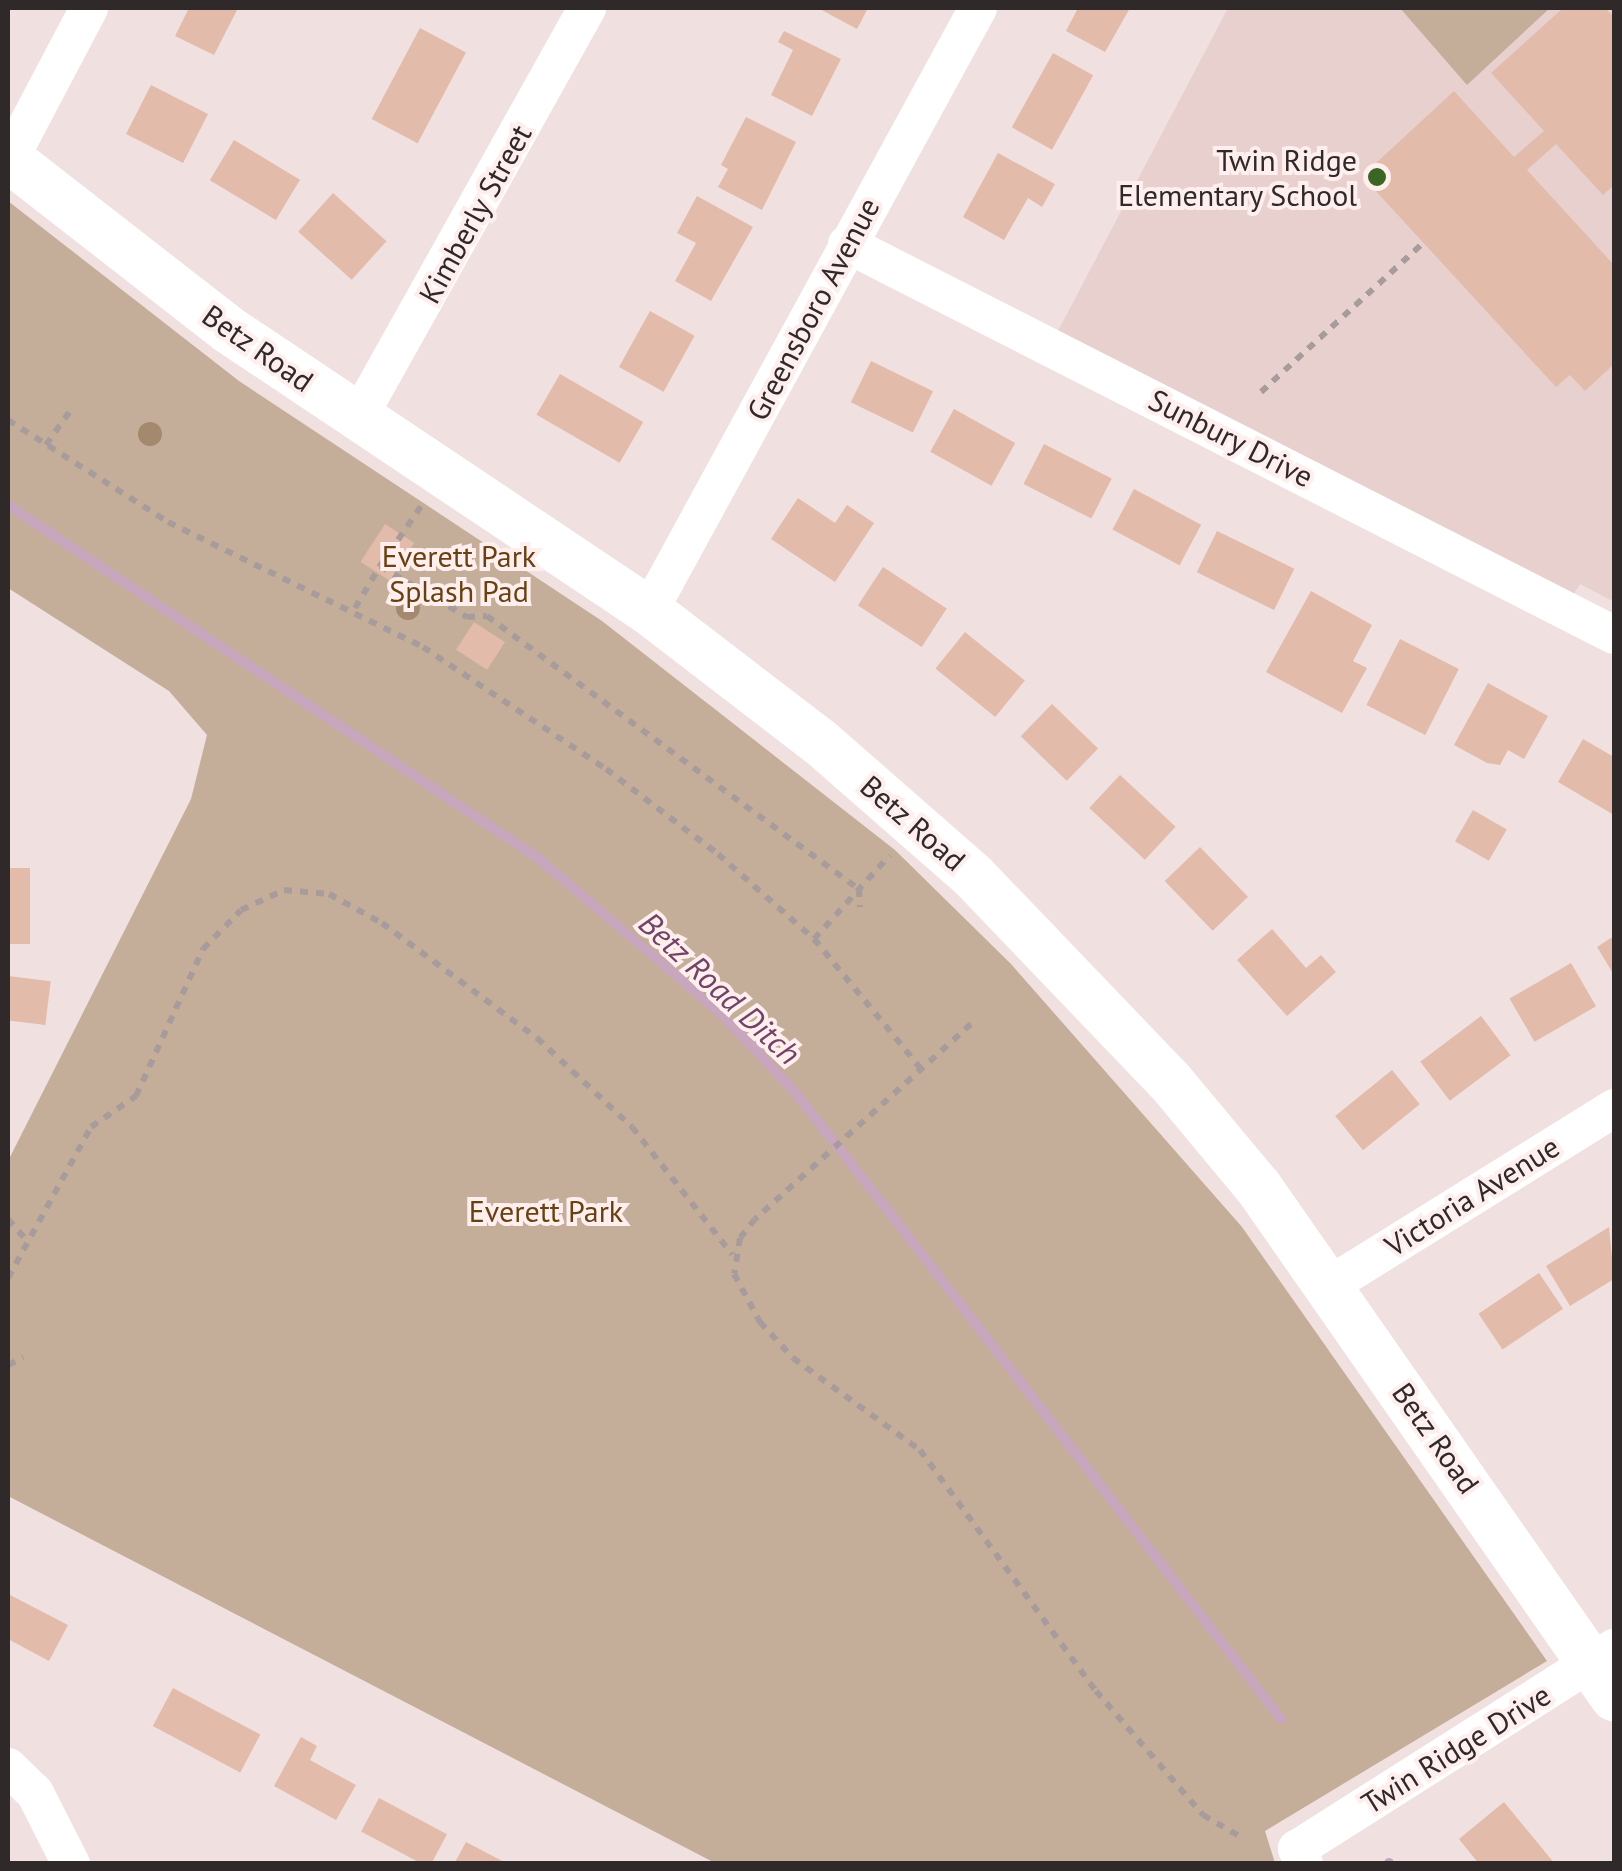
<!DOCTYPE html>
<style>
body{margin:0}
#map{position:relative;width:1622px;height:1871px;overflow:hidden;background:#f1e0e0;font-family:"PT Sans",sans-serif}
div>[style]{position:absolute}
.built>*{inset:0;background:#e7d0ce}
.green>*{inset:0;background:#c4ae99}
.stream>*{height:10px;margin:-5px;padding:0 5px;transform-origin:5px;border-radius:5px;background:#c7a6be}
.building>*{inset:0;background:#e2bbaa;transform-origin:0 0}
.path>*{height:6px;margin-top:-3px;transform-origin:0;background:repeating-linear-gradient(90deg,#a89b9b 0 8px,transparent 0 16px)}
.minor>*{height:38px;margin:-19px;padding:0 19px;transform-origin:19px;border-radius:19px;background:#fff}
.tertiary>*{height:48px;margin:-24px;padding:0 24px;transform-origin:24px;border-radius:24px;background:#fff}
.trees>*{width:24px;height:24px;margin:-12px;border-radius:50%;background:#a5896e}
.dots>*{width:28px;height:28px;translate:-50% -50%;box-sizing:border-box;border:5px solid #feeeed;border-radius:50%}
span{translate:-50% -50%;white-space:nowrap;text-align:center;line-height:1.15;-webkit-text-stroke:8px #feeeed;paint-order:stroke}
.poi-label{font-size:30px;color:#2f2929}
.right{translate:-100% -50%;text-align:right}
.street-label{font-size:30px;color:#2f2929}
.park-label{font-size:30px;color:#674111}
.water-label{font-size:32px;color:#714367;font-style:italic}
.frame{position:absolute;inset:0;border:10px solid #2f2929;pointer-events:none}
</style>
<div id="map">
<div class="built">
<i style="clip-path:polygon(1228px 8px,1614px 8px,1614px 602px,1580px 584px,1566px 607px,1050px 346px)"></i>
</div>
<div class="green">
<i style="clip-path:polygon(1400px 8px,1550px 8px,1467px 85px)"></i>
<i style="clip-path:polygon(8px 201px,239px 381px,602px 621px,895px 850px,1011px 964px,1242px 1227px,1547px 1661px,1265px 1831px,1275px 1863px,715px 1863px,8px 1496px,8px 1161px,191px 799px,207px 735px,169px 691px,8px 588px)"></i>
</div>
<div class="stream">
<i style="left:8px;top:505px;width:637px;rotate:33.67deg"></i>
<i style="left:538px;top:858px;width:240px;rotate:40.4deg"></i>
<i style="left:721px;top:1014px;width:105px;rotate:46.5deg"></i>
<i style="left:793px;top:1090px;width:150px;rotate:51.8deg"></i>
<i style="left:886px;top:1208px;width:646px;rotate:52.3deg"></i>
<i style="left:1389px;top:1863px;width:1px;rotate:90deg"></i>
</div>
<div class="building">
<i style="clip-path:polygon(189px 8px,238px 8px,214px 55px,175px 36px)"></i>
<i style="clip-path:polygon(818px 8px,868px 8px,857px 29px)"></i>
<i style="clip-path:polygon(1078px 8px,1130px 8px,1105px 52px,1066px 31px)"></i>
<i style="clip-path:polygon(1563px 8px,1605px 8px,1614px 17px,1614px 185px,1603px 195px,1556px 144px,1527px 170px,1614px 265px,1614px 364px,1585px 391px,1570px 375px,1556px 387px,1362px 176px,1454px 91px,1514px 157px,1544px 131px,1491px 73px)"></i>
<i style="left:420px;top:28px;width:52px;height:103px;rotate:28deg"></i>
<i style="clip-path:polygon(784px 31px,841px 59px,812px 116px,771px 95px,793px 50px,778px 42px)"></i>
<i style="left:1053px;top:53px;width:46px;height:85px;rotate:29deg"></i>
<i style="left:151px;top:85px;width:64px;height:55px;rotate:27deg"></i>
<i style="clip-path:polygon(746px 117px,796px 142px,762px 210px,718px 187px,728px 169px,721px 165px)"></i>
<i style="left:234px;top:140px;width:77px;height:47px;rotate:31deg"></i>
<i style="clip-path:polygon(998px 153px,1055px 184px,1042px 207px,1028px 198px,1004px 240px,963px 217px)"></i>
<i style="left:333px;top:193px;width:72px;height:52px;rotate:42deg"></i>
<i style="clip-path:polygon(697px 196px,753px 227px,711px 301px,675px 281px,696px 243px,677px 233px)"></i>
<i style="left:650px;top:311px;width:51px;height:64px;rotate:29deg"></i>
<i style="left:871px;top:361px;width:69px;height:46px;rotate:26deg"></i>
<i style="left:560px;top:374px;width:96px;height:47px;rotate:30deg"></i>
<i style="left:954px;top:409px;width:70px;height:49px;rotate:29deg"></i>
<i style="left:1044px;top:444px;width:76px;height:45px;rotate:27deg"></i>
<i style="left:1134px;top:489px;width:76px;height:46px;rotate:28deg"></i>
<i style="clip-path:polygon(798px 498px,835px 523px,847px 505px,874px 523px,835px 582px,771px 539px)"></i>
<i style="left:385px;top:524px;width:35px;height:45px;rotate:33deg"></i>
<i style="left:1217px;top:531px;width:86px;height:46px;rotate:26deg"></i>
<i style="left:883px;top:567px;width:76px;height:46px;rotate:33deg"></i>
<i style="clip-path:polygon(1311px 591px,1372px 625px,1353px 661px,1367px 668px,1342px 713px,1266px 672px)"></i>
<i style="left:474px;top:622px;width:37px;height:33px;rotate:33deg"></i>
<i style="left:965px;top:632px;width:77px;height:47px;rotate:39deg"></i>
<i style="left:1400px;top:639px;width:66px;height:74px;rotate:27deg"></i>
<i style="clip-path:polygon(1488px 683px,1548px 716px,1524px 759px,1508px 750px,1500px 765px,1487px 763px,1454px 745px)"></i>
<i style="left:1052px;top:704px;width:64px;height:45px;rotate:44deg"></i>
<i style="clip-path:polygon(1583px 739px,1614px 757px,1614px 815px,1558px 782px)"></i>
<i style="left:1120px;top:775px;width:76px;height:45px;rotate:43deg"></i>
<i style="left:1473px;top:810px;width:39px;height:36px;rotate:30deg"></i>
<i style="left:1200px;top:847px;width:69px;height:49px;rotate:46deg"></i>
<i style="left:8px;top:868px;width:22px;height:76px"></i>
<i style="clip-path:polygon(1272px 929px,1306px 968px,1321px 955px,1336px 972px,1287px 1016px,1237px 960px)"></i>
<i style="clip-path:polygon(1614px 936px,1614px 975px,1597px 947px)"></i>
<i style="left:1571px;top:963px;width:50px;height:71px;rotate:60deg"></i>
<i style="left:8px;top:976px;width:43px;height:44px;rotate:7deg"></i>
<i style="left:1481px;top:1016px;width:49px;height:76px;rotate:53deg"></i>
<i style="left:1392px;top:1070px;width:44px;height:73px;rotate:51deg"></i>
<i style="clip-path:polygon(1609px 1227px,1614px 1279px,1570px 1306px,1546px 1266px)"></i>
<i style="left:1539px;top:1273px;width:43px;height:73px;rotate:56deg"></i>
<i style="clip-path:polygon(8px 1594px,68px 1625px,49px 1661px,8px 1639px)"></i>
<i style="left:173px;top:1688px;width:99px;height:43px;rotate:28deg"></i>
<i style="clip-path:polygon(301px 1737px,317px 1746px,310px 1760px,356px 1785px,336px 1820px,274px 1786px)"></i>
<i style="left:379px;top:1798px;width:77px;height:38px;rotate:28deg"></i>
<i style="clip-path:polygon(1504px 1802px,1555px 1864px,1479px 1864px,1459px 1839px)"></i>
<i style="clip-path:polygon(466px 1842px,508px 1864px,454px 1864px)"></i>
</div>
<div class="path">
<i style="left:1261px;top:392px;width:220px;rotate:-42.6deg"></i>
<i style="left:8px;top:420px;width:190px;rotate:32.5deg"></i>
<i style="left:168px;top:522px;width:284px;rotate:26.1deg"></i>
<i style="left:423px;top:647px;width:220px;rotate:33.7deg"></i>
<i style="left:606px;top:769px;width:141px;rotate:37.2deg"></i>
<i style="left:718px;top:854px;width:128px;rotate:41.5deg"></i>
<i style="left:814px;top:939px;width:171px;rotate:50.5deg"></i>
<i style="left:46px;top:445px;width:42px;rotate:-54.8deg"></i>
<i style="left:380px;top:566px;width:74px;rotate:-55.5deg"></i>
<i style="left:355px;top:608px;width:49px;rotate:-59.2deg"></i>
<i style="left:380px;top:566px;width:101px;rotate:30.4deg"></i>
<i style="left:467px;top:617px;width:20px;rotate:-3deg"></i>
<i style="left:487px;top:616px;width:461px;rotate:36.3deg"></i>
<i style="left:859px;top:889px;width:18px;rotate:87deg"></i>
<i style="left:814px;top:939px;width:113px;rotate:-47.9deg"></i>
<i style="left:971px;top:1024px;width:291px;rotate:137.9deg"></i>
<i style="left:755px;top:1219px;width:24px;rotate:128deg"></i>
<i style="left:740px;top:1238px;width:36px;rotate:99deg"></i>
<i style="left:734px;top:1274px;width:55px;rotate:61.6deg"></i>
<i style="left:760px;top:1322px;width:49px;rotate:47.5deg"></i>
<i style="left:793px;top:1358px;width:157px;rotate:35.9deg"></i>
<i style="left:920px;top:1450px;width:298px;rotate:53.9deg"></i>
<i style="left:1096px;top:1691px;width:164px;rotate:49.2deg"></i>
<i style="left:1203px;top:1815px;width:44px;rotate:30.1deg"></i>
<i style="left:8px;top:1219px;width:29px;rotate:49deg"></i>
<i style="left:8px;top:1278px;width:172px;rotate:-61.2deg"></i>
<i style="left:91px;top:1127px;width:55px;rotate:-34.6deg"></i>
<i style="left:136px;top:1096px;width:162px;rotate:-65.5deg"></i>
<i style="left:203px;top:949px;width:54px;rotate:-45.7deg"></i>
<i style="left:241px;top:910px;width:47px;rotate:-24.9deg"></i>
<i style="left:284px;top:890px;width:45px;rotate:5.1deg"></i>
<i style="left:329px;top:894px;width:60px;rotate:28.7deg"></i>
<i style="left:382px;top:923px;width:193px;rotate:36.6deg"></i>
<i style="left:537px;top:1038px;width:130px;rotate:43.1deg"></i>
<i style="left:632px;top:1127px;width:162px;rotate:51.8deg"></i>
<i style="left:8px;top:1365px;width:17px;rotate:-25deg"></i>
</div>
<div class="minor">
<i style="left:9px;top:160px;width:172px;rotate:-62.2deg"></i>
<i style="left:847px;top:244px;width:861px;rotate:27.01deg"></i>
<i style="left:358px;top:418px;width:470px;rotate:-60.8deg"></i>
<i style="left:649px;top:611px;width:687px;rotate:-61.38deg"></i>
<i style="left:1330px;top:1285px;width:335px;rotate:-31.9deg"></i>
<i style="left:8px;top:1767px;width:37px;rotate:44deg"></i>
<i style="left:35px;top:1793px;width:80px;rotate:63.1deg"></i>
<i style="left:1304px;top:1864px;width:17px;rotate:-115deg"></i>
<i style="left:1297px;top:1849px;width:375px;rotate:-32.4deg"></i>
</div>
<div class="tertiary">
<i style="left:8px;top:158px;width:280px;rotate:37.9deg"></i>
<i style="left:229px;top:330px;width:505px;rotate:33.78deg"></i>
<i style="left:649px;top:611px;width:215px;rotate:37.5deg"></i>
<i style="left:820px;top:742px;width:205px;rotate:41.2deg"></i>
<i style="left:974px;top:877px;width:281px;rotate:46.2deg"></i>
<i style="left:1169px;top:1080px;width:141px;rotate:50.2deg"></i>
<i style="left:1259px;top:1188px;width:621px;rotate:55.11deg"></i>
</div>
<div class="trees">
<i style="left:150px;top:434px"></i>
<i style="left:408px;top:608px"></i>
</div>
<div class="dots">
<i style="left:1377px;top:177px;background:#3b6522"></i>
</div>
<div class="poi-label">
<span class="right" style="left:1357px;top:177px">Twin Ridge<br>Elementary School</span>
</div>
<div class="street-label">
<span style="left:475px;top:214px;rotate:-61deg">Kimberly Street</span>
<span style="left:813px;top:309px;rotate:-62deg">Greensboro Avenue</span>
<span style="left:258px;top:348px;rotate:35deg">Betz Road</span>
<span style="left:1231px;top:438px;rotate:27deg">Sunbury Drive</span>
<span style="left:913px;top:823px;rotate:41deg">Betz Road</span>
<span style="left:1472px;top:1196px;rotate:-32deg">Victoria Avenue</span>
<span style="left:1436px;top:1438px;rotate:55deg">Betz Road</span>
<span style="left:1456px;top:1749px;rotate:-32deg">Twin Ridge Drive</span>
</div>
<div class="park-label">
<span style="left:459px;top:573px">Everett Park<br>Splash Pad</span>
<span style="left:546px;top:1211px">Everett Park</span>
</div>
<div class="water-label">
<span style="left:720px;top:988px;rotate:43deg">Betz Road Ditch</span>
</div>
<div class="frame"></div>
</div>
